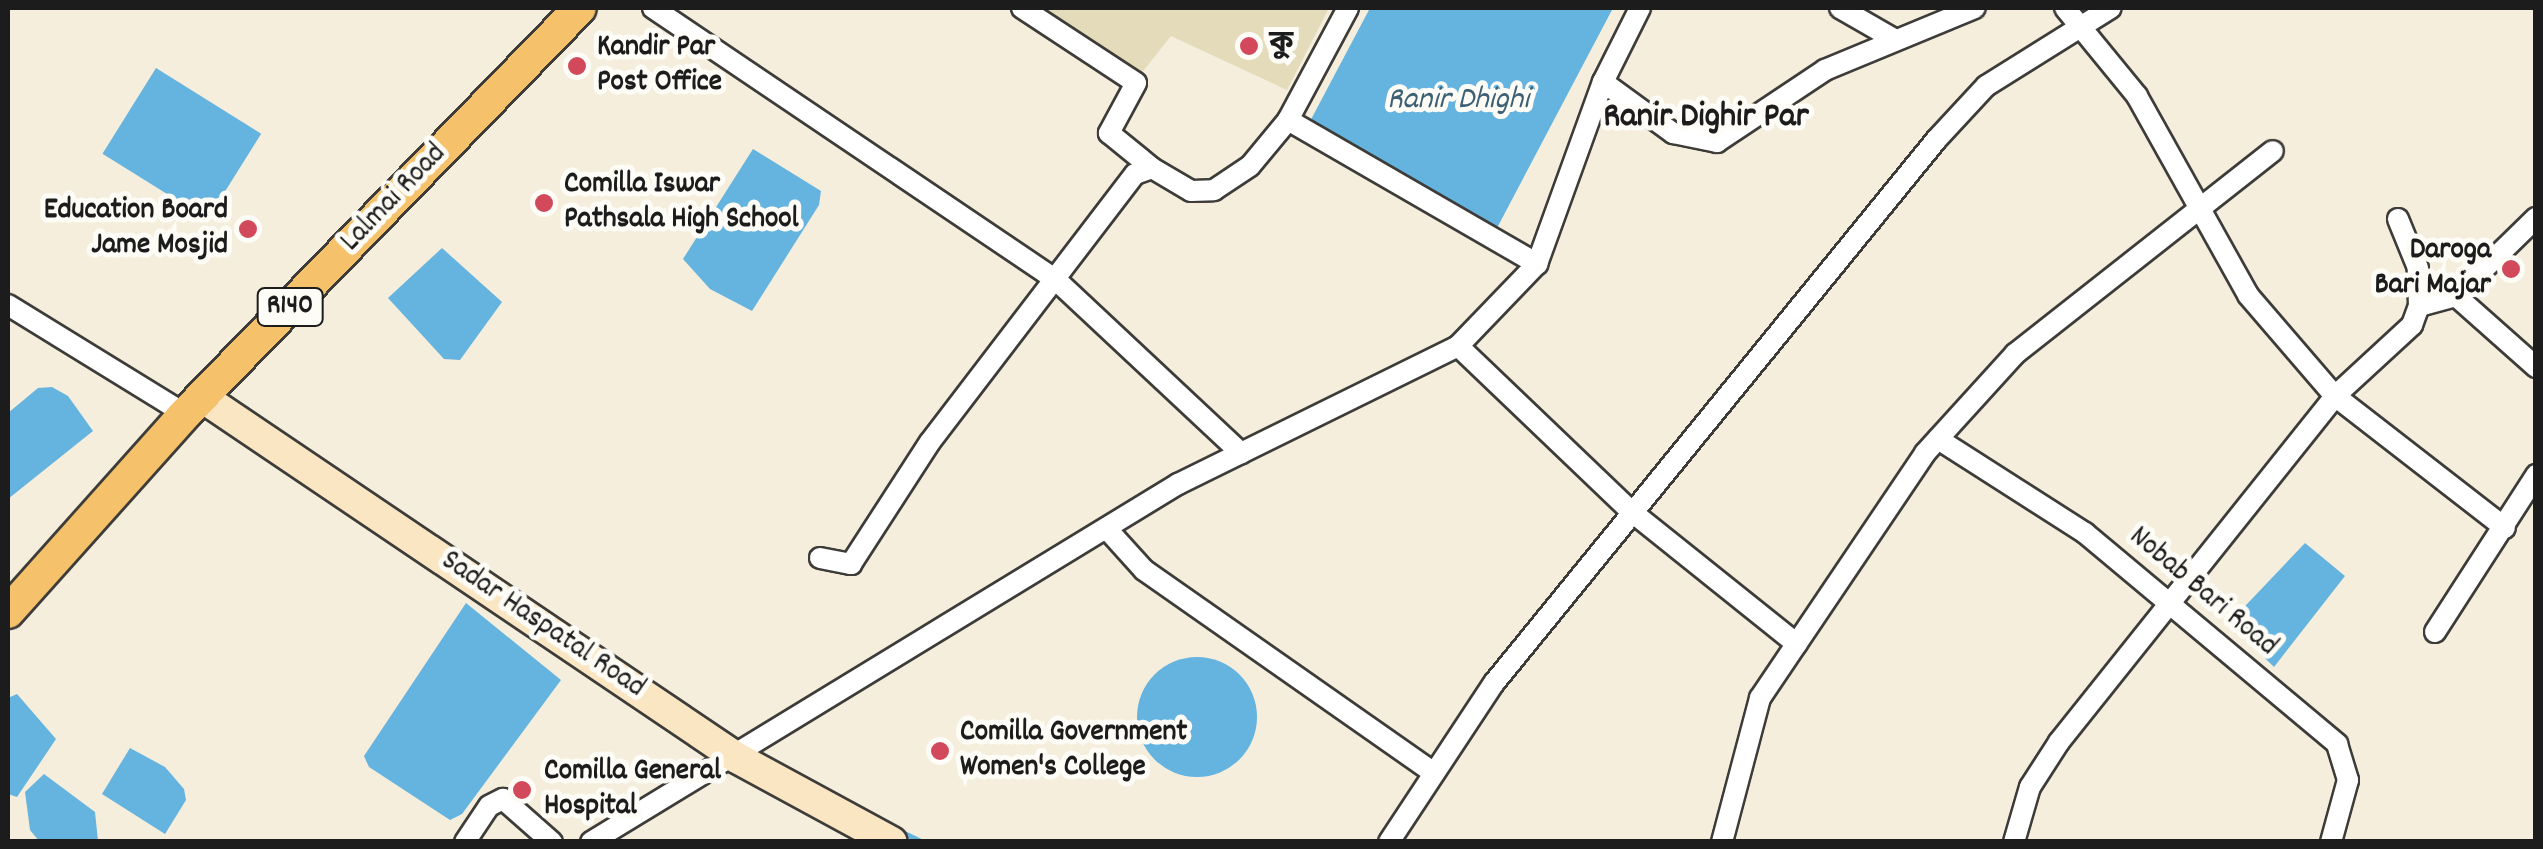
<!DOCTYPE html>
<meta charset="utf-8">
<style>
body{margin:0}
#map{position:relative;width:2543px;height:849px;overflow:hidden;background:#f5eedc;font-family:Dekko,"Noto Sans Bengali",sans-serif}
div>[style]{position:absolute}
.built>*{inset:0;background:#e3dbba}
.water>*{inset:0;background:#65b3df;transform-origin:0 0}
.round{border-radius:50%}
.stream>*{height:5px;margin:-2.5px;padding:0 2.5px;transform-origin:2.5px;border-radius:2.5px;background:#65b3df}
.roads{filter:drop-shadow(2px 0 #3d3c39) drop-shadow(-2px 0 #3d3c39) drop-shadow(0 2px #3d3c39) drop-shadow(0 -2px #3d3c39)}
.street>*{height:20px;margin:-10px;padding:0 10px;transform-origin:10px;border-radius:10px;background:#fff}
.secondary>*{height:30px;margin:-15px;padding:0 15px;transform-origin:15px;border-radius:15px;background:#fbe6c4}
.primary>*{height:32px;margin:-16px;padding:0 16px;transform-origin:16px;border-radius:16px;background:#f5c16b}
.dots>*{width:28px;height:28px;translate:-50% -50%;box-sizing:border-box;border:5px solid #fdfcf7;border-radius:50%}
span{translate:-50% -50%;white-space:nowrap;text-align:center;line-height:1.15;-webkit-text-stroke:10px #fdfcf7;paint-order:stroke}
.shield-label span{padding:2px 8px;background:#fdfcf7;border:2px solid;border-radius:8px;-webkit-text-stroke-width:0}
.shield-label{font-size:28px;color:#1c1c1c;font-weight:700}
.poi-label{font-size:30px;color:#1c1c1c;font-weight:700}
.left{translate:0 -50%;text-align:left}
.right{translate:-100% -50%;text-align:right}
.street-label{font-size:30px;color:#1c1c1c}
.water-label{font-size:32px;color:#3d6074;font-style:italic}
.quarter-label{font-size:35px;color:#1c1c1c;font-weight:700}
.frame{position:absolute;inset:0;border:10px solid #1c1c1c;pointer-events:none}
</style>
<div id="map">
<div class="built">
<i style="clip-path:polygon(1033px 8px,1329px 8px,1287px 90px,1171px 36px,1140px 75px)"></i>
</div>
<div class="water">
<i style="clip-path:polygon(1370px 8px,1613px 8px,1497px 228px,1307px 127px)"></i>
<i style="left:156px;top:68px;width:124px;height:101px;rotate:32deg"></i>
<i style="clip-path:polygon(753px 149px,821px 191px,819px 205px,752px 311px,710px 289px,683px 259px)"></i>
<i style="clip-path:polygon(442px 248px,502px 302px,460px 360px,444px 359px,388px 298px)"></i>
<i style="clip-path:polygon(52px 387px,68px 396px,93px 431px,8px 499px,8px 413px,38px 388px)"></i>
<i style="clip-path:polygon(2305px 543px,2345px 576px,2274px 667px,2229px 623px)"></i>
<i style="clip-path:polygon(466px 603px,561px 680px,462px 814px,450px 820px,369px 767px,364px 756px)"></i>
<i class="round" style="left:1137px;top:657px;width:120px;height:120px"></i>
<i style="clip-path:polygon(17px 694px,56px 739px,17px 797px,8px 794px,8px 698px)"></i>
<i style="clip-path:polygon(130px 748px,165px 767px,184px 789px,186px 800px,165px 834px,102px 794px)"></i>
<i style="clip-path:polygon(44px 774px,95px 812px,98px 841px,39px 841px,30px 830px,25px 792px)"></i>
</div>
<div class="stream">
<i style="left:472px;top:561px;width:50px;rotate:34.3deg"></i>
<i style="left:898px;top:830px;width:28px;rotate:26deg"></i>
</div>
<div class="roads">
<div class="street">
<i style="left:653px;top:8px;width:485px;rotate:34deg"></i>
<i style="left:1055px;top:279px;width:255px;rotate:43.1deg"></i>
<i style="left:1022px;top:8px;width:136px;rotate:33.3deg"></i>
<i style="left:1136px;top:83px;width:57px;rotate:118.4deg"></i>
<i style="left:1109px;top:133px;width:55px;rotate:39.1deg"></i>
<i style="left:1840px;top:8px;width:62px;rotate:29.9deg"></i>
<i style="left:2065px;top:8px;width:114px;rotate:50.7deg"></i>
<i style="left:2137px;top:96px;width:228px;rotate:60.8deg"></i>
<i style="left:2248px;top:295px;width:133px;rotate:49.3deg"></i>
<i style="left:2335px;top:396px;width:215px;rotate:37.8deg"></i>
<i style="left:1603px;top:82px;width:83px;rotate:-63.4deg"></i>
<i style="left:1288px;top:120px;width:288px;rotate:30deg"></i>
<i style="left:2456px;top:296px;width:112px;rotate:-44.3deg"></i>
<i style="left:8px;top:305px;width:208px;rotate:31.6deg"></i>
<i style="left:2419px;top:306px;width:38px;rotate:-15deg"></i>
<i style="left:2456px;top:296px;width:107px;rotate:41.6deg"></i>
<i style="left:1458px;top:346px;width:240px;rotate:43.7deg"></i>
<i style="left:1632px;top:512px;width:211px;rotate:38.7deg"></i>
<i style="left:1938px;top:439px;width:174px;rotate:32.6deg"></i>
<i style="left:2085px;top:533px;width:329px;rotate:39.9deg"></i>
<i style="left:2337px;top:744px;width:38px;rotate:73deg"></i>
<i style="left:2348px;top:780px;width:64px;rotate:105.3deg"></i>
<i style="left:1107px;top:529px;width:55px;rotate:47.9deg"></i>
<i style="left:1144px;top:570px;width:354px;rotate:35deg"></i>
<i style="left:820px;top:558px;width:32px;rotate:11deg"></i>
<i style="left:851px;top:564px;width:145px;rotate:-57.1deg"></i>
<i style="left:930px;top:442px;width:337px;rotate:-52.6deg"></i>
<i style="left:1135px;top:174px;width:18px;rotate:-19deg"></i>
<i style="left:1152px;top:168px;width:45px;rotate:30.5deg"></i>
<i style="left:1191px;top:191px;width:23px;rotate:-2deg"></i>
<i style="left:1214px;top:190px;width:43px;rotate:-33.7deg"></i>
<i style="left:1250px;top:166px;width:60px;rotate:-50.4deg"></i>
<i style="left:1288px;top:120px;width:127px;rotate:-61.8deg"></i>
<i style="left:2435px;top:632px;width:187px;rotate:-57.2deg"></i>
<i style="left:465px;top:842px;width:43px;rotate:-56.3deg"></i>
<i style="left:489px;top:806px;width:16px;rotate:-27deg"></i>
<i style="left:503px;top:799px;width:65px;rotate:41.3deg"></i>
<i style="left:591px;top:842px;width:688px;rotate:-31.38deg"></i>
<i style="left:1178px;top:484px;width:312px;rotate:-26.2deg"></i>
<i style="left:1458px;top:346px;width:114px;rotate:-46.1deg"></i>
<i style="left:1537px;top:264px;width:194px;rotate:-70.1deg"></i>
<i style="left:1603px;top:82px;width:87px;rotate:36.1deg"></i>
<i style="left:1673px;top:133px;width:45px;rotate:11.6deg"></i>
<i style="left:1717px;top:142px;width:130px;rotate:-33.7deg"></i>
<i style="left:1825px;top:70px;width:162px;rotate:-22.5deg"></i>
<i style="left:1389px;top:842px;width:191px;rotate:-56.6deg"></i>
<i style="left:1494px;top:683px;width:700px;rotate:-50.85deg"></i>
<i style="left:1936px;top:140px;width:74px;rotate:-47.2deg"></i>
<i style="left:1986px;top:86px;width:147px;rotate:-32deg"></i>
<i style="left:1722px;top:842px;width:149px;rotate:-75.2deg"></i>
<i style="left:1760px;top:698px;width:295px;rotate:-56deg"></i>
<i style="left:1925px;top:453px;width:134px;rotate:-47.7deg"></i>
<i style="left:2015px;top:354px;width:328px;rotate:-38.2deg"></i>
<i style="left:2014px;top:842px;width:57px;rotate:-73.8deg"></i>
<i style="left:2030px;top:787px;width:54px;rotate:-57.2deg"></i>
<i style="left:2059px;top:742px;width:443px;rotate:-51.4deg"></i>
<i style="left:2335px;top:396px;width:105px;rotate:-42.7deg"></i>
<i style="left:2412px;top:325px;width:20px;rotate:-70deg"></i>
<i style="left:2419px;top:306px;width:38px;rotate:-92deg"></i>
<i style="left:2418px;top:268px;width:53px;rotate:-112.2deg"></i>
</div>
<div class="secondary">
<i style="left:202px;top:397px;width:645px;rotate:34.01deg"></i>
<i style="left:737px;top:758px;width:176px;rotate:28.5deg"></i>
</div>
<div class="primary">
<i style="left:8px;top:612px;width:266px;rotate:-48.2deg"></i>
<i style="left:185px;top:414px;width:566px;rotate:-45.79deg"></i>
</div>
</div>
<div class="dots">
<i style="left:1249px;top:46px;background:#d1495b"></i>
<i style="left:577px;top:66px;background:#d1495b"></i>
<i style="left:544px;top:203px;background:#d1495b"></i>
<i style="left:248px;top:229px;background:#d1495b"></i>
<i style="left:2511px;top:269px;background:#d1495b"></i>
<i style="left:940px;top:751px;background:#d1495b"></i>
<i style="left:522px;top:790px;background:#d1495b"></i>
</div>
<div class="shield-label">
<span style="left:290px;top:307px">R140</span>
</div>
<div class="poi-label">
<span class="left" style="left:1269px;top:46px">কু</span>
<span class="left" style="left:597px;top:66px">Kandir Par<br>Post Office</span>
<span class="left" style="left:564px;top:203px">Comilla Iswar<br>Pathsala High School</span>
<span class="right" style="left:228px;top:229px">Education Board<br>Jame Mosjid</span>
<span class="right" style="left:2491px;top:269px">Daroga<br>Bari Majar</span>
<span class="left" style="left:960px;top:751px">Comilla Government<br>Women's College</span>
<span class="left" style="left:544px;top:790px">Comilla General<br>Hospital</span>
</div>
<div class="street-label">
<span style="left:395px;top:199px;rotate:-46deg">Lalmai Road</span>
<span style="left:2202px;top:593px;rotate:40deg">Nobab Bari Road</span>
<span style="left:542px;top:626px;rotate:34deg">Sadar Haspatal Road</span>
</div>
<div class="water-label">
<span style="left:1458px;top:101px">Ranir Dhighi</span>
</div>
<div class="quarter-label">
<span style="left:1706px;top:118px">Ranir Dighir Par</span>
</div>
<div class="frame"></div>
</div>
